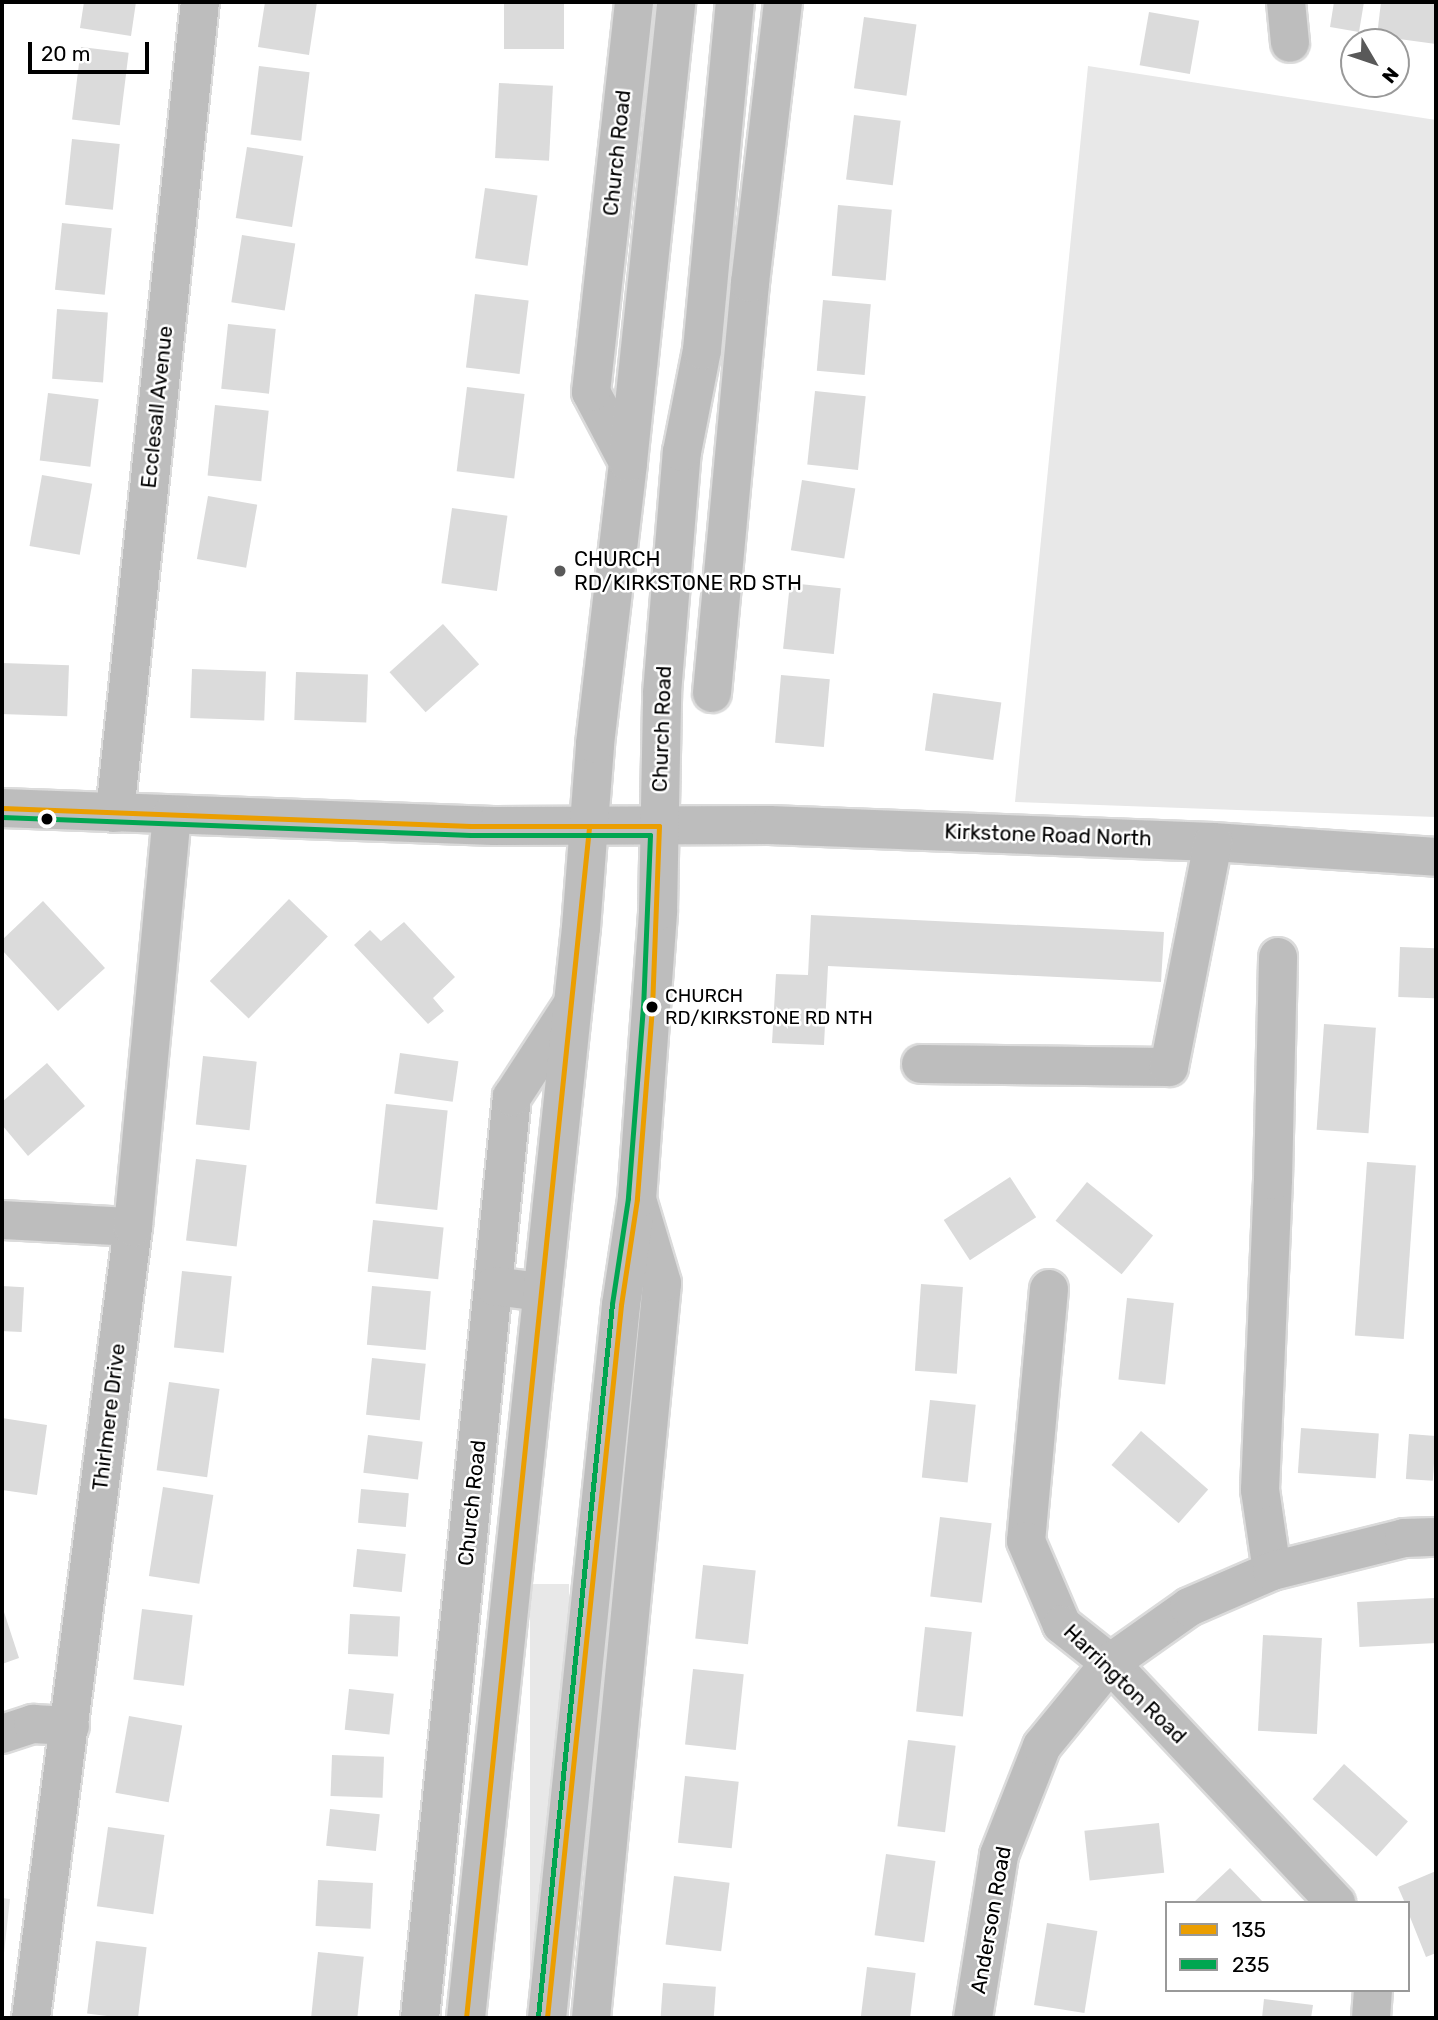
<!DOCTYPE html>
<style>
body{margin:0}
#map{position:relative;width:1438px;height:2020px;overflow:hidden;background:#fff;font-family:Rubik,sans-serif}
div>[style]{position:absolute}
.green>*{inset:0;background:#e8e8e8;transform-origin:0 0}
.building>*{inset:0;background:#dbdbdb;transform-origin:0 0}
.roads{filter:drop-shadow(2px 0 #dbdbdb) drop-shadow(-2px 0 #dbdbdb) drop-shadow(0 2px #dbdbdb) drop-shadow(0 -2px #dbdbdb)}
.minor>*{height:38px;margin:-19px;padding:0 19px;transform-origin:19px;border-radius:19px;background:#bdbdbd}
.highway>*{height:38px;margin:-19px;padding:0 19px;transform-origin:19px;border-radius:19px;background:#bdbdbd}
.bus-1>*{height:5px;margin:-2.5px;padding:0 2.5px;transform-origin:2.5px;border-radius:2.5px;background:#eb9e00}
.bus-2>*{height:5px;margin:-2.5px;padding:0 2.5px;transform-origin:2.5px;border-radius:2.5px;background:#00a651}
.dots>*{width:19px;height:19px;translate:-50% -50%;box-sizing:border-box;border:4px solid #fff;border-radius:50%}
span{translate:-50% -50%;white-space:nowrap;text-align:center;line-height:1.15;-webkit-text-stroke:5px #fff;paint-order:stroke}
.bus-label{font-size:19px;color:#000}
.left{translate:0 -50%;text-align:left}
.street-label{font-size:21px;color:#000}
.poi-label{font-size:21px;color:#000}
.frame{position:absolute;inset:0;border:4px solid #000;pointer-events:none}
.legend{position:absolute;left:1165px;top:1901px;width:245px;height:91px;box-sizing:border-box;background:#fff;border:2px solid #999;margin:0;padding:9px 12px;list-style:none;font-size:21px;color:#000}
.legend li{display:flex;align-items:center;gap:14px;height:35px}
.legend b{width:35px;border:2px solid #999}
.north{position:absolute;left:1340px;top:28px;width:70px;height:70px;box-sizing:border-box;background:#fff;border:2px solid #999;border-radius:50%;rotate:129deg;font-size:19px;font-weight:700;line-height:28px;text-align:center;color:#000}
.north::after{content:'';display:block;margin:auto;width:24px;height:32px;background:#595959;clip-path:polygon(50% 0,100% 100%,50% 72%,0 100%)}
.scale{position:absolute;left:28px;top:42px;width:121px;height:32px;box-sizing:border-box;border:4px solid #000;border-top:0;padding-left:9px;font-size:21px;line-height:24px;white-space:nowrap;color:#000;-webkit-text-stroke:5px #fff;paint-order:stroke}
</style>
<div id="map">
<div class="green">
<i style="clip-path:polygon(1088px 66px,1436px 120px,1436px 817px,1015px 802px)"></i>
<i style="left:530px;top:1584px;width:39px;height:436px"></i>
<i style="clip-path:polygon(2px 1898px,10px 1899px,2px 1971px)"></i>
</div>
<div class="building">
<i style="clip-path:polygon(84px 2px,136px 2px,131px 36px,80px 28px)"></i>
<i style="clip-path:polygon(265px 2px,317px 2px,309px 55px,258px 47px)"></i>
<i style="left:504px;top:2px;width:60px;height:47px"></i>
<i style="clip-path:polygon(1334px 2px,1364px 2px,1359px 32px,1330px 27px)"></i>
<i style="clip-path:polygon(1381px 2px,1436px 2px,1436px 44px,1377px 36px)"></i>
<i style="left:1149px;top:12px;width:51px;height:54px;rotate:10deg"></i>
<i style="left:864px;top:17px;width:53px;height:72px;rotate:8deg"></i>
<i style="left:81px;top:47px;width:48px;height:73px;rotate:7deg"></i>
<i style="left:259px;top:66px;width:51px;height:69px;rotate:7deg"></i>
<i style="left:499px;top:83px;width:54px;height:75px;rotate:3deg"></i>
<i style="left:854px;top:115px;width:47px;height:65px;rotate:7deg"></i>
<i style="left:72px;top:139px;width:48px;height:66px;rotate:6deg"></i>
<i style="left:247px;top:147px;width:57px;height:72px;rotate:9deg"></i>
<i style="left:485px;top:188px;width:53px;height:71px;rotate:8deg"></i>
<i style="left:838px;top:205px;width:54px;height:71px;rotate:5deg"></i>
<i style="left:62px;top:223px;width:50px;height:67px;rotate:6deg"></i>
<i style="left:242px;top:235px;width:54px;height:68px;rotate:9deg"></i>
<i style="left:475px;top:294px;width:54px;height:74px;rotate:7deg"></i>
<i style="left:823px;top:300px;width:48px;height:71px;rotate:5deg"></i>
<i style="left:57px;top:309px;width:51px;height:70px;rotate:4deg"></i>
<i style="left:228px;top:324px;width:48px;height:65px;rotate:6deg"></i>
<i style="left:467px;top:387px;width:58px;height:85px;rotate:7deg"></i>
<i style="left:815px;top:391px;width:51px;height:74px;rotate:6deg"></i>
<i style="left:48px;top:393px;width:51px;height:68px;rotate:7deg"></i>
<i style="left:215px;top:405px;width:54px;height:71px;rotate:6deg"></i>
<i style="left:42px;top:475px;width:51px;height:72px;rotate:10deg"></i>
<i style="left:802px;top:480px;width:54px;height:71px;rotate:9deg"></i>
<i style="left:208px;top:496px;width:50px;height:64px;rotate:10deg"></i>
<i style="left:452px;top:508px;width:56px;height:76px;rotate:8deg"></i>
<i style="left:790px;top:583px;width:51px;height:66px;rotate:6deg"></i>
<i style="left:443px;top:624px;width:54px;height:72px;rotate:48deg"></i>
<i style="left:2px;top:663px;width:67px;height:51px;rotate:2deg"></i>
<i style="left:192px;top:669px;width:74px;height:49px;rotate:2deg"></i>
<i style="left:296px;top:672px;width:72px;height:48px;rotate:2deg"></i>
<i style="left:781px;top:675px;width:49px;height:68px;rotate:5deg"></i>
<i style="left:933px;top:693px;width:69px;height:58px;rotate:8deg"></i>
<i style="left:289px;top:899px;width:54px;height:114px;rotate:44deg"></i>
<i style="clip-path:polygon(43px 901px,105px 968px,58px 1011px,2px 950px,2px 940px)"></i>
<i style="clip-path:polygon(811px 915px,1164px 932px,1161px 982px,828px 966px,824px 1045px,772px 1043px,776px 974px,808px 975px)"></i>
<i style="clip-path:polygon(404px 922px,455px 977px,433px 998px,444px 1011px,428px 1024px,354px 945px,370px 930px,381px 941px)"></i>
<i style="left:1400px;top:947px;width:36px;height:50px;rotate:2deg"></i>
<i style="left:1324px;top:1024px;width:52px;height:106px;rotate:4deg"></i>
<i style="left:400px;top:1053px;width:59px;height:41px;rotate:8deg"></i>
<i style="left:203px;top:1056px;width:54px;height:69px;rotate:6deg"></i>
<i style="clip-path:polygon(47px 1063px,85px 1106px,28px 1156px,2px 1125px,2px 1102px)"></i>
<i style="left:386px;top:1104px;width:62px;height:100px;rotate:6deg"></i>
<i style="left:196px;top:1159px;width:51px;height:82px;rotate:7deg"></i>
<i style="left:1367px;top:1162px;width:49px;height:174px;rotate:4deg"></i>
<i style="left:1010px;top:1177px;width:48px;height:79px;rotate:57deg"></i>
<i style="left:1087px;top:1182px;width:85px;height:50px;rotate:39deg"></i>
<i style="left:373px;top:1220px;width:71px;height:52px;rotate:6deg"></i>
<i style="left:182px;top:1271px;width:50px;height:77px;rotate:6deg"></i>
<i style="left:921px;top:1284px;width:42px;height:87px;rotate:4deg"></i>
<i style="left:2px;top:1286px;width:22px;height:45px;rotate:3deg"></i>
<i style="left:372px;top:1286px;width:59px;height:59px;rotate:5deg"></i>
<i style="left:1127px;top:1298px;width:47px;height:82px;rotate:6deg"></i>
<i style="left:372px;top:1358px;width:54px;height:57px;rotate:6deg"></i>
<i style="left:169px;top:1382px;width:51px;height:89px;rotate:8deg"></i>
<i style="left:930px;top:1400px;width:46px;height:78px;rotate:6deg"></i>
<i style="clip-path:polygon(2px 1418px,47px 1425px,37px 1495px,2px 1490px)"></i>
<i style="left:1301px;top:1428px;width:78px;height:45px;rotate:4deg"></i>
<i style="left:1141px;top:1431px;width:89px;height:45px;rotate:41deg"></i>
<i style="left:1409px;top:1434px;width:27px;height:45px;rotate:4deg"></i>
<i style="left:368px;top:1435px;width:55px;height:38px;rotate:7deg"></i>
<i style="left:163px;top:1487px;width:51px;height:90px;rotate:9deg"></i>
<i style="left:361px;top:1489px;width:48px;height:34px;rotate:5deg"></i>
<i style="left:940px;top:1517px;width:52px;height:80px;rotate:7deg"></i>
<i style="left:357px;top:1549px;width:49px;height:38px;rotate:6deg"></i>
<i style="left:703px;top:1565px;width:53px;height:74px;rotate:6deg"></i>
<i style="left:1434px;top:1598px;width:45px;height:77px;rotate:87deg"></i>
<i style="left:142px;top:1609px;width:51px;height:71px;rotate:7deg"></i>
<i style="clip-path:polygon(4px 1612px,19px 1658px,2px 1664px,2px 1613px)"></i>
<i style="left:350px;top:1614px;width:50px;height:40px;rotate:3deg"></i>
<i style="left:925px;top:1627px;width:47px;height:85px;rotate:6deg"></i>
<i style="left:1263px;top:1635px;width:59px;height:96px;rotate:3deg"></i>
<i style="left:693px;top:1669px;width:51px;height:76px;rotate:6deg"></i>
<i style="left:349px;top:1689px;width:45px;height:41px;rotate:6deg"></i>
<i style="left:129px;top:1716px;width:54px;height:78px;rotate:10deg"></i>
<i style="left:908px;top:1740px;width:48px;height:87px;rotate:7deg"></i>
<i style="left:332px;top:1755px;width:52px;height:41px;rotate:2deg"></i>
<i style="left:1344px;top:1764px;width:86px;height:47px;rotate:42deg"></i>
<i style="left:685px;top:1776px;width:54px;height:67px;rotate:6deg"></i>
<i style="left:330px;top:1809px;width:50px;height:37px;rotate:6deg"></i>
<i style="left:1159px;top:1823px;width:50px;height:75px;rotate:84deg"></i>
<i style="left:108px;top:1827px;width:57px;height:80px;rotate:8deg"></i>
<i style="left:886px;top:1854px;width:50px;height:82px;rotate:8deg"></i>
<i style="clip-path:polygon(1230px 1868px,1264px 1903px,1193px 1903px)"></i>
<i style="clip-path:polygon(1436px 1871px,1436px 1953px,1426px 1957px,1408px 1912px,1408px 1903px,1405px 1903px,1398px 1887px)"></i>
<i style="left:674px;top:1876px;width:56px;height:69px;rotate:7deg"></i>
<i style="left:318px;top:1880px;width:55px;height:46px;rotate:3deg"></i>
<i style="left:1047px;top:1923px;width:51px;height:83px;rotate:9deg"></i>
<i style="left:96px;top:1941px;width:51px;height:73px;rotate:7deg"></i>
<i style="left:318px;top:1952px;width:46px;height:66px;rotate:6deg"></i>
<i style="left:867px;top:1967px;width:49px;height:51px;rotate:7deg"></i>
<i style="left:663px;top:1983px;width:53px;height:35px;rotate:4deg"></i>
<i style="clip-path:polygon(1264px 1999px,1313px 2005px,1311px 2018px,1262px 2018px)"></i>
</div>
<div class="roads">
<div class="minor">
<i style="left:1286px;top:2px;width:41px;rotate:84.4deg"></i>
<i style="left:628px;top:462px;width:79px;rotate:-117.9deg"></i>
<i style="left:591px;top:392px;width:392px;rotate:-83.7deg"></i>
<i style="left:712px;top:693px;width:412px;rotate:-84.7deg"></i>
<i style="left:750px;top:283px;width:283px;rotate:-83.3deg"></i>
<i style="left:2px;top:808px;width:492px;rotate:2.1deg"></i>
<i style="left:494px;top:826px;width:275px;rotate:-0.2deg"></i>
<i style="left:769px;top:825px;width:444px;rotate:2.2deg"></i>
<i style="left:1213px;top:842px;width:224px;rotate:3.8deg"></i>
<i style="left:115px;top:813px;width:815px;rotate:-84.02deg"></i>
<i style="left:921px;top:1064px;width:248px;rotate:0.7deg"></i>
<i style="left:1169px;top:1067px;width:229px;rotate:-78.9deg"></i>
<i style="left:2px;top:1220px;width:131px;rotate:3.1deg"></i>
<i style="left:1049px;top:1289px;width:253px;rotate:95.2deg"></i>
<i style="left:1026px;top:1541px;width:91px;rotate:66.8deg"></i>
<i style="left:1062px;top:1625px;width:61px;rotate:38.4deg"></i>
<i style="left:1110px;top:1663px;width:330px;rotate:46.7deg"></i>
<i style="left:1272px;top:1571px;width:82px;rotate:-98.4deg"></i>
<i style="left:1260px;top:1490px;width:310px;rotate:-87.6deg"></i>
<i style="left:1273px;top:1180px;width:223px;rotate:-88.7deg"></i>
<i style="left:2px;top:1734px;width:33px;rotate:-18deg"></i>
<i style="left:33px;top:1724px;width:37px;rotate:3deg"></i>
<i style="left:31px;top:2018px;width:798px;rotate:-82.65deg"></i>
<i style="left:133px;top:1227px;width:414px;rotate:-84.6deg"></i>
<i style="left:420px;top:2018px;width:926px;rotate:-84.3deg"></i>
<i style="left:512px;top:1097px;width:110px;rotate:-56.9deg"></i>
<i style="left:591px;top:2018px;width:738px;rotate:-84.48deg"></i>
<i style="left:662px;top:1283px;width:88px;rotate:-106.6deg"></i>
<i style="left:973px;top:2018px;width:165px;rotate:-80.9deg"></i>
<i style="left:999px;top:1855px;width:117px;rotate:-68.5deg"></i>
<i style="left:1042px;top:1746px;width:107px;rotate:-50.7deg"></i>
<i style="left:1110px;top:1663px;width:97px;rotate:-35.3deg"></i>
<i style="left:1189px;top:1607px;width:90px;rotate:-23.4deg"></i>
<i style="left:1272px;top:1571px;width:136px;rotate:-14deg"></i>
<i style="left:1404px;top:1538px;width:32px;rotate:-2deg"></i>
<i style="left:1371px;top:2018px;width:28px;rotate:-86deg"></i>
</div>
<div class="highway">
<i style="left:494px;top:1286px;width:47px;rotate:7.3deg"></i>
<i style="left:466px;top:2018px;width:1096px;rotate:-83.98deg"></i>
<i style="left:581px;top:928px;width:185px;rotate:-85.6deg"></i>
<i style="left:595px;top:744px;width:284px;rotate:-83.3deg"></i>
<i style="left:628px;top:462px;width:462px;rotate:-84deg"></i>
<i style="left:547px;top:2018px;width:717px;rotate:-84.07deg"></i>
<i style="left:621px;top:1305px;width:107px;rotate:-81.4deg"></i>
<i style="left:637px;top:1199px;width:289px;rotate:-85.8deg"></i>
<i style="left:658px;top:911px;width:218px;rotate:-88.9deg"></i>
<i style="left:662px;top:693px;width:242px;rotate:-85.3deg"></i>
<i style="left:682px;top:452px;width:104px;rotate:-78.9deg"></i>
<i style="left:702px;top:350px;width:350px;rotate:-84.6deg"></i>
</div>
</div>
<div class="bus-1">
<i style="left:2px;top:808px;width:469px;rotate:2.2deg"></i>
<i style="left:471px;top:826px;width:188px"></i>
<i style="left:659px;top:826px;width:181px;rotate:92.2deg"></i>
<i style="left:652px;top:1007px;width:193px;rotate:94.5deg"></i>
<i style="left:637px;top:1199px;width:107px;rotate:98.6deg"></i>
<i style="left:621px;top:1305px;width:717px;rotate:95.93deg"></i>
<i style="left:466px;top:2018px;width:1197px;rotate:-84.1deg"></i>
</div>
<div class="bus-2">
<i style="left:2px;top:817px;width:469px;rotate:2.2deg"></i>
<i style="left:471px;top:835px;width:179px"></i>
<i style="left:650px;top:835px;width:171px;rotate:92.3deg"></i>
<i style="left:643px;top:1006px;width:193px;rotate:94.5deg"></i>
<i style="left:628px;top:1198px;width:107px;rotate:98.6deg"></i>
<i style="left:612px;top:1304px;width:717px;rotate:95.93deg"></i>
</div>
<div class="dots">
<i style="left:560px;top:571px;background:#595959"></i>
<i style="left:47px;top:819px;background:#000"></i>
<i style="left:652px;top:1007px;background:#000"></i>
</div>
<div class="bus-label">
<span class="left" style="left:665px;top:1007px">CHURCH<br>RD/KIRKSTONE RD NTH</span>
</div>
<div class="street-label">
<span style="left:617px;top:153px;rotate:-84deg">Church Road</span>
<span style="left:157px;top:407px;rotate:-84deg">Ecclesall Avenue</span>
<span style="left:662px;top:729px;rotate:-88deg">Church Road</span>
<span style="left:1048px;top:835px;rotate:2deg">Kirkstone Road North</span>
<span style="left:109px;top:1417px;rotate:-83deg">Thirlmere Drive</span>
<span style="left:472px;top:1503px;rotate:-84deg">Church Road</span>
<span style="left:1125px;top:1684px;rotate:44deg">Harrington Road</span>
<span style="left:991px;top:1920px;rotate:-80deg">Anderson Road</span>
</div>
<div class="poi-label">
<span class="left" style="left:574px;top:571px">CHURCH<br>RD/KIRKSTONE RD STH</span>
</div>
<div class="frame"></div>
<ul class="legend">
<li><b style="height:9px;background:#eb9e00"></b>135</li>
<li><b style="height:9px;background:#00a651"></b>235</li>
</ul>
<div class="north">N</div>
<div class="scale">20 m</div>
</div>
